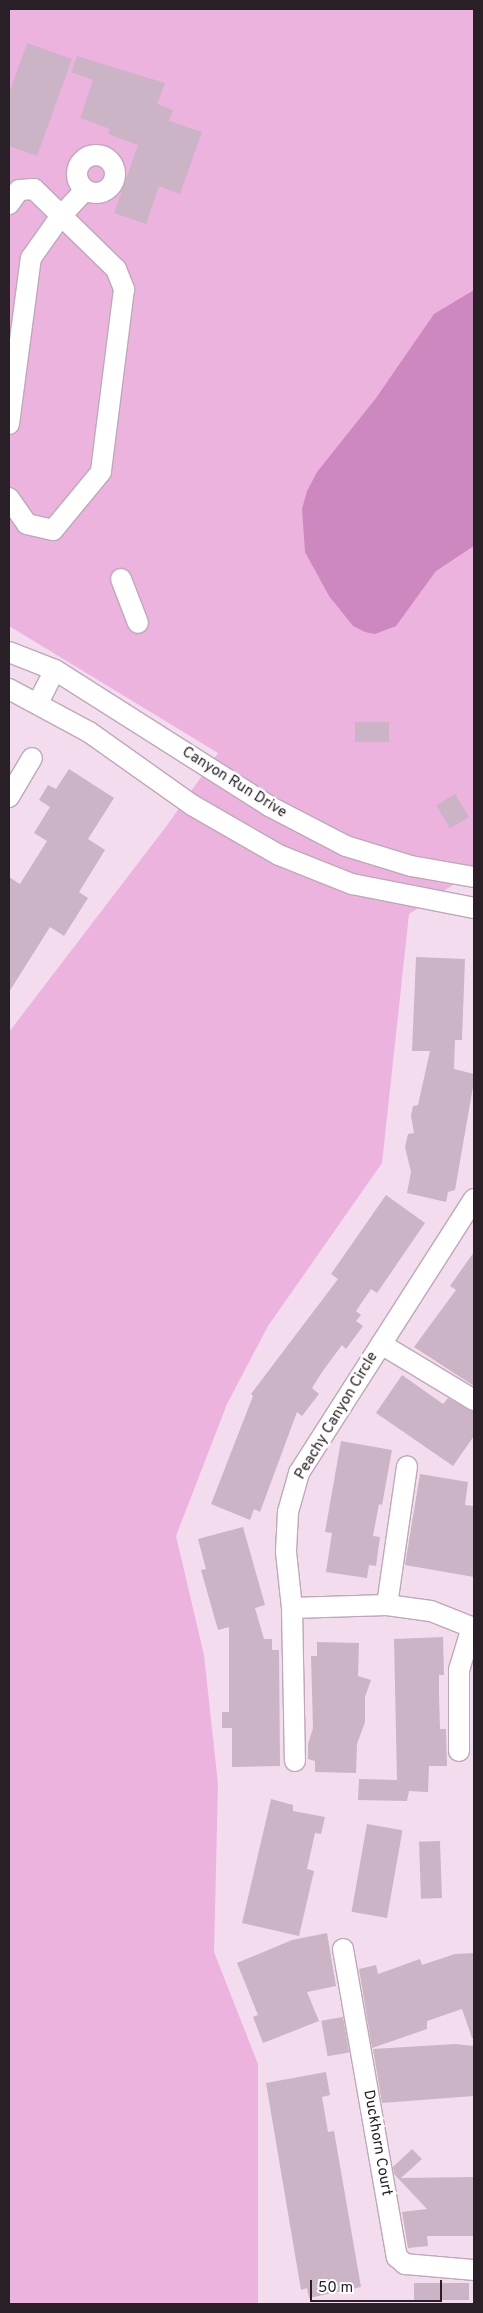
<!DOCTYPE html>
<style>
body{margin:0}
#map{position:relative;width:483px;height:2313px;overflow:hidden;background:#f3dced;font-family:Overpass,sans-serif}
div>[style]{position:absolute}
.green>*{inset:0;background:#edb3df}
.water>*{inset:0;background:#cd89bf}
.building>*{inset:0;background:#cab4c5;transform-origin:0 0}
.roads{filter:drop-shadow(1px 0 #bea8b8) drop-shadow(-1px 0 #bea8b8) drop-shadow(0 1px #bea8b8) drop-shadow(0 -1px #bea8b8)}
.minor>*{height:20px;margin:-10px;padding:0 10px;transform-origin:10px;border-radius:10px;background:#fff}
.minor>.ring{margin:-10px;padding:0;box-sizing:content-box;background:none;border:20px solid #fff;border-radius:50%}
span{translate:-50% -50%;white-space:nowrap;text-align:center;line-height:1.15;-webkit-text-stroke:5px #fff;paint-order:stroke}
.street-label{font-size:15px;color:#282026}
.frame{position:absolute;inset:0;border:10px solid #282026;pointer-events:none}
.scale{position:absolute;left:310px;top:2280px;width:132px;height:22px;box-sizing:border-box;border:2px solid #282026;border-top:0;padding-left:6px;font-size:15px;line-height:18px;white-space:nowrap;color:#282026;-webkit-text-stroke:4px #fff;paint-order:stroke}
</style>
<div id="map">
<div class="green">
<i style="clip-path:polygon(9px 9px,474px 9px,474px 871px,409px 914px,382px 1163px,268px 1326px,227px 1404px,176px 1536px,204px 1655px,218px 1784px,214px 1952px,258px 2064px,258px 2304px,9px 2304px,9px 1032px,168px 824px,218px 753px,9px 626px)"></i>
</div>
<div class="water">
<i style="clip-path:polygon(474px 290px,474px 546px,436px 571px,396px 626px,375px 634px,365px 632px,353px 626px,329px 596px,305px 552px,302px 509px,307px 491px,317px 472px,376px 398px,434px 314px)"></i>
</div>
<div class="building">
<i style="clip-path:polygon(27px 43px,72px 59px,37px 156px,9px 146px,9px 93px)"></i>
<i style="clip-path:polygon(77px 56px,165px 83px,157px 104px,173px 110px,169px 121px,202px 132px,180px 194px,159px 186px,146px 224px,114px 213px,138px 145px,108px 134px,110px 129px,80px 118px,93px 80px,71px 72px)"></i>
<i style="left:355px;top:722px;width:34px;height:20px"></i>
<i style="clip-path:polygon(69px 769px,114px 798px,88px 839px,105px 850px,79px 892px,88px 898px,64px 936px,50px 927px,9px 992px,9px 877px,20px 884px,47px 841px,34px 833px,50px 807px,39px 800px,48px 785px,56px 789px)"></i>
<i style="left:455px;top:794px;width:27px;height:22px;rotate:59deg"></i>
<i style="clip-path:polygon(416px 957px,465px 959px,462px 1040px,455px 1040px,454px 1069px,474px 1074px,474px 1081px,455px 1190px,448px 1192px,446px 1202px,407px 1193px,411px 1172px,405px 1147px,408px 1134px,414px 1133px,411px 1116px,413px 1106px,418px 1105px,430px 1051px,412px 1051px)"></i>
<i style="clip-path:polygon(386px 1195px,425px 1223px,377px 1293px,371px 1289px,356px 1311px,361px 1315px,356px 1321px,363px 1326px,346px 1349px,342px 1345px,322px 1372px,312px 1388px,319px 1394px,302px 1416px,297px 1412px,260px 1512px,254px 1509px,250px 1520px,211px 1504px,253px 1396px,251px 1394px,338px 1279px,331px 1274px)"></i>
<i style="clip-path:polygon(474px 1252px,474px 1386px,414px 1347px,456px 1290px,450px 1286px)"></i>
<i style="clip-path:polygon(402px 1375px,443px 1404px,448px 1398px,474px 1412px,474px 1436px,453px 1466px,376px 1413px)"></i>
<i style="clip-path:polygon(341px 1441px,392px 1450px,382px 1505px,379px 1504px,373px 1536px,380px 1537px,376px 1566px,369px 1565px,367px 1578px,326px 1572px,332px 1533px,325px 1532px)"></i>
<i style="clip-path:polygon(420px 1474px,468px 1482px,465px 1505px,474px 1506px,474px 1577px,405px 1565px)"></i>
<i style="clip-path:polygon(243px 1527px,265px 1605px,255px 1608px,264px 1639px,272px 1639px,272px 1650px,279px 1650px,280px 1766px,232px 1767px,232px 1728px,222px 1728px,222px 1712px,229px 1712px,229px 1627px,218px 1630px,201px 1570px,206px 1569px,198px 1539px)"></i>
<i style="clip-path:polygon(443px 1637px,444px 1675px,439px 1675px,439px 1694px,440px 1729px,446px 1729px,447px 1766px,429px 1766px,428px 1792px,409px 1791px,407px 1801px,358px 1800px,359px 1779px,397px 1780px,394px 1639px)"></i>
<i style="clip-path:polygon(317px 1642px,359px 1643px,358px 1676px,371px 1680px,365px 1697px,365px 1722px,357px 1744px,356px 1773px,315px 1772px,315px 1761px,308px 1759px,308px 1744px,313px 1728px,311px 1656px,317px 1656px)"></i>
<i style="clip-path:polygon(271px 1799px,293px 1805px,293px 1811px,325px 1817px,321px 1834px,315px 1833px,307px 1869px,314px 1871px,299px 1936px,242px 1923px)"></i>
<i style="left:367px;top:1824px;width:36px;height:89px;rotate:10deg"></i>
<i style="left:440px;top:1841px;width:57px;height:21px;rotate:88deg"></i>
<i style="clip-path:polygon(327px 1933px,336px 1986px,307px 1992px,319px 2021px,263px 2043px,253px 2017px,258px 2015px,237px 1963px,292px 1940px)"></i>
<i style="clip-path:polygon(474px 1953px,474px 2038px,472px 2038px,462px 2009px,427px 2021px,427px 2029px,372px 2048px,359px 1969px,376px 1965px,378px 1974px,420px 1959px,422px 1965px,455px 1954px)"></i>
<i style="left:343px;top:2017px;width:36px;height:22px;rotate:80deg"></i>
<i style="clip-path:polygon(455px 2044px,474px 2046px,474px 2096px,382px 2103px,373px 2049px)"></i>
<i style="clip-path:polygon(326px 2072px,330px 2095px,322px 2097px,328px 2132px,334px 2131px,361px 2287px,309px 2298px,307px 2288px,301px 2290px,266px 2083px)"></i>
<i style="clip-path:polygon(412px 2149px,422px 2159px,401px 2178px,474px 2177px,474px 2236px,427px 2236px,428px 2246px,408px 2248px,402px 2212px,427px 2209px,394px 2174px,393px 2167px)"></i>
<i style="left:414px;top:2283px;width:55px;height:17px"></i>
</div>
<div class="roads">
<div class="minor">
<i class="ring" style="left:77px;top:155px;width:18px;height:18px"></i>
<i style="left:9px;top:204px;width:17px;rotate:-54deg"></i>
<i style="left:19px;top:190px;width:15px;rotate:-4deg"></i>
<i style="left:34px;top:189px;width:115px;rotate:44.3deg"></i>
<i style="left:116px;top:269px;width:22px;rotate:68deg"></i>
<i style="left:124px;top:289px;width:184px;rotate:97.2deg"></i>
<i style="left:101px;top:472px;width:75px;rotate:129.6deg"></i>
<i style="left:53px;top:530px;width:27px;rotate:-167deg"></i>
<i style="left:27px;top:524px;width:32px;rotate:-125deg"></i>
<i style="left:9px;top:424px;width:167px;rotate:-82.5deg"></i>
<i style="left:31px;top:258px;width:50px;rotate:-54.7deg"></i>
<i style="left:60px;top:217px;width:37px;rotate:-47deg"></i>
<i style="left:121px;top:579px;width:47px;rotate:68.9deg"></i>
<i style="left:9px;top:652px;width:49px;rotate:21.4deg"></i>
<i style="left:55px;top:670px;width:254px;rotate:32.4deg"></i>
<i style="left:269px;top:806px;width:87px;rotate:27.5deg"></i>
<i style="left:346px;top:846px;width:68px;rotate:17.1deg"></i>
<i style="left:411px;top:866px;width:64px;rotate:9.9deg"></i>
<i style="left:9px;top:689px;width:91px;rotate:28.3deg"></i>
<i style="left:89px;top:732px;width:126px;rotate:35.3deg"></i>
<i style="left:192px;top:805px;width:100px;rotate:29.9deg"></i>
<i style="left:279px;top:855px;width:79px;rotate:21.7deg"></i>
<i style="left:352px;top:884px;width:124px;rotate:11.1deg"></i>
<i style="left:38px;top:703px;width:37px;rotate:-63deg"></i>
<i style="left:9px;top:797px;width:45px;rotate:-59.5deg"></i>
<i style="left:474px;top:1199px;width:325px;rotate:122.6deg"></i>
<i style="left:299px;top:1473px;width:41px;rotate:105.8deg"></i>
<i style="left:288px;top:1512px;width:40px;rotate:92.9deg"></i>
<i style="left:286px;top:1552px;width:56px;rotate:83.9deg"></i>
<i style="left:292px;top:1608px;width:95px;rotate:-1.8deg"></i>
<i style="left:387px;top:1605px;width:44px;rotate:7.8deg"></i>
<i style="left:431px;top:1611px;width:46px;rotate:21.6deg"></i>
<i style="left:381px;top:1344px;width:109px;rotate:31.1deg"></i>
<i style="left:387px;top:1605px;width:140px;rotate:-81.8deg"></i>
<i style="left:292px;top:1608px;width:153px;rotate:88.9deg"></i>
<i style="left:459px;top:1751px;width:81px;rotate:-90deg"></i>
<i style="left:459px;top:1670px;width:45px;rotate:-73.2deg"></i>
<i style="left:343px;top:1949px;width:313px;rotate:80.1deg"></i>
<i style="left:397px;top:2257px;width:11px;rotate:41deg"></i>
<i style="left:405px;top:2264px;width:69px;rotate:5deg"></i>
</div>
</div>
<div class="street-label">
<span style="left:234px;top:783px;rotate:32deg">Canyon Run Drive</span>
<span style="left:337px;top:1416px;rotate:-59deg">Peachy Canyon Circle</span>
<span style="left:377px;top:2143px;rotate:80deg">Duckhorn Court</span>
</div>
<div class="frame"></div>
<div class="scale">50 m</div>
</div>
